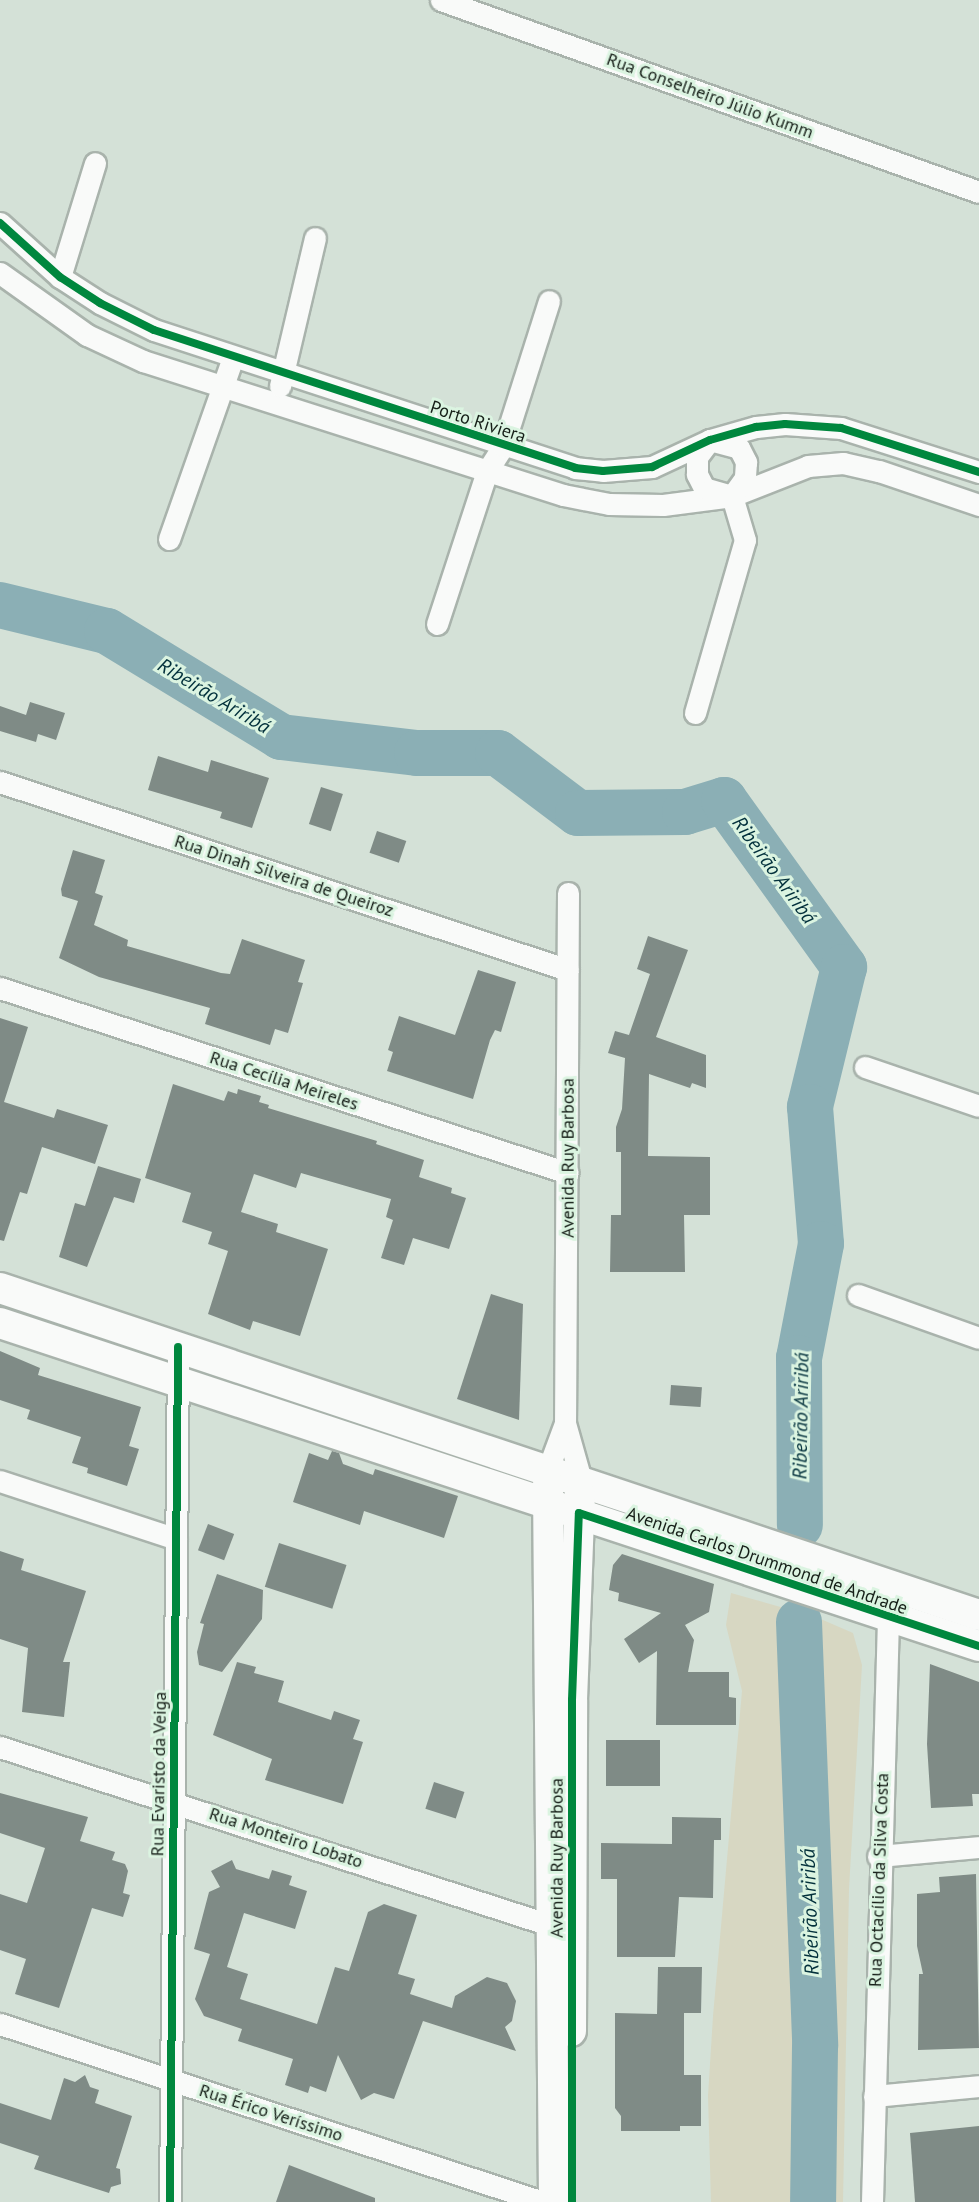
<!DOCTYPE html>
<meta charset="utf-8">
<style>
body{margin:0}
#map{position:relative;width:979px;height:2202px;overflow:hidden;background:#d4e1d7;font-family:"PT Sans",sans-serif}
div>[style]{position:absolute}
.green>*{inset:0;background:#d7d7c2}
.river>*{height:46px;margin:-23px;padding:0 23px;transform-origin:23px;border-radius:23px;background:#8bafb5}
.building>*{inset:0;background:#7f8b86;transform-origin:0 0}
.roads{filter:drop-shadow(2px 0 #a9b3ac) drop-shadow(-2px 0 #a9b3ac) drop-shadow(0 2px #a9b3ac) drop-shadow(0 -2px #a9b3ac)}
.minor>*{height:21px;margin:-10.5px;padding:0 10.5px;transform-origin:10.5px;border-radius:10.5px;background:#f9faf9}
.secondary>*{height:30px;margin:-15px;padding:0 15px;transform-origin:15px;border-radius:15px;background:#f9faf9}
.cycleway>*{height:8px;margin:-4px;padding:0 4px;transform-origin:4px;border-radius:4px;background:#00873e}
span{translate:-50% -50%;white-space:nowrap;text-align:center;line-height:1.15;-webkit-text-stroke:6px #dbf4e1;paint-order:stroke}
.street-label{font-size:18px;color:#161f18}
.water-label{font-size:20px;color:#02303b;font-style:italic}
</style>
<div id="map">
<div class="green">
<i style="clip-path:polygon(731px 1593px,816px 1617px,853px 1633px,862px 1665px,849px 1889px,843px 2202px,711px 2202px,708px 2096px,713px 2016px,742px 1691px,726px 1625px)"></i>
</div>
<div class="river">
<i style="left:0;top:605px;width:110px;rotate:13.7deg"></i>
<i style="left:107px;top:631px;width:204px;rotate:31.3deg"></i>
<i style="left:281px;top:737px;width:137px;rotate:6.7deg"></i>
<i style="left:417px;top:753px;width:81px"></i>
<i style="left:498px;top:753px;width:100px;rotate:36.9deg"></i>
<i style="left:578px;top:813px;width:107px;rotate:-0.5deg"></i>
<i style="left:685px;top:812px;width:41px;rotate:-17.1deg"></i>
<i style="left:724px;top:800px;width:206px;rotate:54.3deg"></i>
<i style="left:844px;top:967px;width:144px;rotate:103.7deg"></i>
<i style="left:810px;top:1107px;width:137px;rotate:85.4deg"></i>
<i style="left:821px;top:1244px;width:116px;rotate:100.9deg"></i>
<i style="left:799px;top:1358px;width:167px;rotate:89.7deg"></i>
<i style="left:799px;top:1622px;width:424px;rotate:87.8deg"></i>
<i style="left:815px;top:2046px;width:156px;rotate:90.7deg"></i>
</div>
<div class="building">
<i style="clip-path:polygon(30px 702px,65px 713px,56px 740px,38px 734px,36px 742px,0 731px,0 706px,26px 715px)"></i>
<i style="clip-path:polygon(158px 756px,208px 772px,211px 760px,269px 778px,252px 828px,220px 818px,222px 812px,148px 790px)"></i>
<i style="left:321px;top:787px;width:23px;height:39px;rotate:18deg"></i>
<i style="left:377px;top:831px;width:31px;height:23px;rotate:19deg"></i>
<i style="clip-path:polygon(73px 850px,105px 860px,95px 893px,103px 896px,94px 925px,128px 940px,127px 946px,221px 973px,230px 974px,242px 939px,305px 960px,298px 982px,303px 983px,288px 1033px,275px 1029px,270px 1045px,205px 1024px,210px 1008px,99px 977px,59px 958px,78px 901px,62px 896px,61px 889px)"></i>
<i style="clip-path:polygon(648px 936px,688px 950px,656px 1037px,706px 1055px,706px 1088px,692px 1083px,690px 1088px,649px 1074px,648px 1156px,710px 1157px,710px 1215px,684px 1215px,685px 1272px,610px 1272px,611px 1215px,621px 1215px,621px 1152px,616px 1152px,616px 1127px,622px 1109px,625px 1058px,608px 1053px,615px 1031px,629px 1035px,650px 974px,637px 969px)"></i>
<i style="clip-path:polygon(478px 970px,516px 982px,501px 1032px,495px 1030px,490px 1040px,473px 1099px,387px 1071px,393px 1052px,388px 1050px,399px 1016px,455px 1035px)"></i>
<i style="clip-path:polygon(0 1018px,28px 1027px,4px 1102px,54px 1118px,57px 1109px,108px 1125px,95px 1164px,42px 1147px,27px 1194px,20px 1192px,4px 1241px,0 1240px)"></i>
<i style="clip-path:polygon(173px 1084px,224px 1101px,228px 1091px,237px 1094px,238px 1089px,261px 1096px,259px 1102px,269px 1105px,268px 1108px,377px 1141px,376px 1144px,424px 1160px,419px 1177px,452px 1188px,451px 1193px,466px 1198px,449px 1249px,413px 1238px,404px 1265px,381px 1258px,393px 1220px,386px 1217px,391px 1199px,301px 1173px,296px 1188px,254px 1174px,241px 1212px,278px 1224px,276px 1232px,328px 1249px,300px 1336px,253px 1321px,250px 1330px,208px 1314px,228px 1251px,208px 1244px,212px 1232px,182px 1222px,191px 1193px,145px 1178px)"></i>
<i style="clip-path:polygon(98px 1166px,141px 1179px,134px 1203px,114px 1197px,87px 1267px,59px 1257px,75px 1203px,85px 1206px)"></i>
<i style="clip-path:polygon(491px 1294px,523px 1304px,519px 1420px,457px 1399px)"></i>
<i style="clip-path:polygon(0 1351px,40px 1368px,38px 1375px,141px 1407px,129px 1446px,139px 1449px,127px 1486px,87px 1473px,88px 1468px,72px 1463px,81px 1437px,27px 1419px,30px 1410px,0 1400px)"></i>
<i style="left:671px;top:1385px;width:31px;height:20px;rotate:4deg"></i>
<i style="clip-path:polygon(332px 1451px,339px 1453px,343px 1464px,373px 1475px,375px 1469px,458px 1496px,444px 1538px,364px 1511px,360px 1525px,293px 1502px,309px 1453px,328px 1460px)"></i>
<i style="left:208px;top:1524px;width:28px;height:28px;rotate:21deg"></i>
<i style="left:279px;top:1543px;width:71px;height:46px;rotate:18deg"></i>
<i style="clip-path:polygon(0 1551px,24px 1559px,21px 1570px,86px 1591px,63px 1662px,70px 1662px,64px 1717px,22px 1712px,28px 1648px,0 1639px)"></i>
<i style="clip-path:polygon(622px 1554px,714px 1584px,709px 1612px,685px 1625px,694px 1640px,688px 1672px,729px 1672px,729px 1697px,736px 1698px,736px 1725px,656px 1725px,657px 1651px,639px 1663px,624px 1639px,661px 1613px,618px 1601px,619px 1593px,609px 1590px,613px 1565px)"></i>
<i style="clip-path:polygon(217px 1574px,263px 1590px,262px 1619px,222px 1672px,199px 1665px,197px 1652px,204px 1624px,200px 1623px)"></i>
<i style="clip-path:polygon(237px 1662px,256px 1667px,254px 1673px,284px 1681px,278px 1702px,331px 1720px,334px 1711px,360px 1720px,353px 1739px,363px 1742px,343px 1804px,265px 1780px,272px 1759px,213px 1735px)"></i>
<i style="clip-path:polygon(930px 1664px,979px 1682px,979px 1794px,972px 1794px,973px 1806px,931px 1808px,927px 1744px)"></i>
<i style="left:606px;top:1740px;width:54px;height:46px"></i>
<i style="left:434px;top:1782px;width:32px;height:28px;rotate:18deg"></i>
<i style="clip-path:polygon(0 1793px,88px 1817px,80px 1841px,115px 1852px,112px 1860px,125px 1864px,128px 1871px,123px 1893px,130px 1895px,123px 1917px,92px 1908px,59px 2008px,15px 1994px,26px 1959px,0 1950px,0 1894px,27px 1903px,45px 1848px,0 1833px)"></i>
<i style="clip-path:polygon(672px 1817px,721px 1818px,721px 1840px,714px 1840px,713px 1898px,679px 1897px,675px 1957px,617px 1957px,617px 1879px,601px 1879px,601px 1843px,672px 1844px)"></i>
<i style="clip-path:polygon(232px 1860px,236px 1869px,269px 1879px,272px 1870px,292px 1876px,289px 1885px,307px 1891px,295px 1929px,244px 1913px,227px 1967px,248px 1974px,240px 1999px,317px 2024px,335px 1967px,349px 1971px,368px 1912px,384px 1904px,417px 1915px,398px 1974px,415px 1979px,410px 1994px,452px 2008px,455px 1996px,487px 1977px,507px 1983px,516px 2001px,512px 2021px,505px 2027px,516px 2051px,423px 2021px,394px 2099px,374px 2093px,361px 2100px,338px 2055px,326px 2092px,310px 2086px,308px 2093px,285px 2085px,293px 2059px,238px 2041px,242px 2029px,204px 2016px,195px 1999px,210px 1954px,194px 1949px,209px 1892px,220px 1887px,211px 1871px)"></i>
<i style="clip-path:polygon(976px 1874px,979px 2048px,918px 2050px,919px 1974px,923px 1974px,917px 1946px,917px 1894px,940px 1892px,939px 1877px)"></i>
<i style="clip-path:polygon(658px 1967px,702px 1967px,701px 2013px,684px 2013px,684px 2075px,701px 2075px,701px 2126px,680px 2126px,680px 2131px,621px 2131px,621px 2116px,615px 2108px,615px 2013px,657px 2014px)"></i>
<i style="clip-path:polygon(85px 2075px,90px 2087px,99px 2090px,95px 2103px,132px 2116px,116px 2168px,120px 2169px,121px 2184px,111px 2187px,109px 2193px,34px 2169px,39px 2156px,0 2143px,0 2103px,51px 2120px,64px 2078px,75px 2082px)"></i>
<i style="clip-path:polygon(979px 2126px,979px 2202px,915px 2202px,910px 2133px)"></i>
<i style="clip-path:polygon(289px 2165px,375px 2198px,375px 2202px,276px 2202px)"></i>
</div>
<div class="roads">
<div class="minor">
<i style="left:441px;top:0;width:571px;rotate:19.64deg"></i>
<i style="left:0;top:223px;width:81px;rotate:42deg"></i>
<i style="left:60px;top:277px;width:48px;rotate:33deg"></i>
<i style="left:100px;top:303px;width:60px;rotate:26.6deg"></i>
<i style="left:154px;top:330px;width:443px;rotate:18.1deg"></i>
<i style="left:575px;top:468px;width:28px;rotate:6deg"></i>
<i style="left:603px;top:471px;width:49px;rotate:-4.7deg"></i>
<i style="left:652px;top:467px;width:64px;rotate:-25deg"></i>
<i style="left:710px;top:440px;width:48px;rotate:-15.8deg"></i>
<i style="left:756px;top:427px;width:29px;rotate:-6deg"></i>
<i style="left:785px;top:424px;width:56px;rotate:4.1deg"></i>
<i style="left:841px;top:428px;width:145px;rotate:17.7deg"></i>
<i style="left:0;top:273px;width:107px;rotate:35.5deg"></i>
<i style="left:87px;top:335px;width:62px;rotate:24.9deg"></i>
<i style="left:143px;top:361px;width:441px;rotate:17.7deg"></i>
<i style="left:563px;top:495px;width:47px;rotate:11.1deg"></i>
<i style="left:609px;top:504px;width:54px;rotate:1.1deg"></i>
<i style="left:663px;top:505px;width:70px;rotate:-7.4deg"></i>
<i style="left:732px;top:496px;width:82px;rotate:-21.5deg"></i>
<i style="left:808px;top:466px;width:35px;rotate:-5deg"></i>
<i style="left:843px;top:463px;width:37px;rotate:13deg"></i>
<i style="left:879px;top:471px;width:106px;rotate:18.8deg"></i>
<i style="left:60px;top:277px;width:119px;rotate:-72.9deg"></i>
<i style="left:280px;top:386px;width:152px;rotate:-76.7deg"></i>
<i style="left:710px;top:440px;width:30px;rotate:15deg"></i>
<i style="left:739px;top:448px;width:16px;rotate:63deg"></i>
<i style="left:746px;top:462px;width:16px;rotate:94deg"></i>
<i style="left:745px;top:478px;width:22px;rotate:126deg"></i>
<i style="left:732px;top:496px;width:29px;rotate:-164deg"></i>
<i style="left:704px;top:488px;width:16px;rotate:-117deg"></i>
<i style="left:697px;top:474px;width:17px;rotate:-90deg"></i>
<i style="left:697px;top:457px;width:21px;rotate:-53deg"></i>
<i style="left:169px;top:539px;width:193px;rotate:-70.6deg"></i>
<i style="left:437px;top:624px;width:161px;rotate:-71.9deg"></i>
<i style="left:487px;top:471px;width:30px;rotate:-57deg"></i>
<i style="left:503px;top:446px;width:152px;rotate:-72.4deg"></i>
<i style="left:695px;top:713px;width:180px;rotate:-73.9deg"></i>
<i style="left:745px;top:540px;width:46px;rotate:-106.5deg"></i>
<i style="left:0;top:782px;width:598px;rotate:18.31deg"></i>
<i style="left:568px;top:893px;width:530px;rotate:90.32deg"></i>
<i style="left:565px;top:1423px;width:59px;rotate:74.3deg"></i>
<i style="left:0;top:988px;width:597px;rotate:18.04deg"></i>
<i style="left:865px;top:1067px;width:120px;rotate:18.9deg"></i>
<i style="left:858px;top:1295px;width:128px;rotate:19.6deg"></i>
<i style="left:548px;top:1469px;width:49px;rotate:-69.7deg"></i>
<i style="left:0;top:1481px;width:185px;rotate:18.2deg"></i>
<i style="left:0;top:1747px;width:591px;rotate:17.94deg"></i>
<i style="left:878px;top:1856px;width:101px;rotate:-5.1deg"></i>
<i style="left:0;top:2024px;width:571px;rotate:18.15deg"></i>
<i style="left:874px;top:2096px;width:105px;rotate:-5.4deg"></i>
<i style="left:170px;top:2202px;width:855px;rotate:-89.46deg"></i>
<i style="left:872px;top:2202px;width:584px;rotate:-88.43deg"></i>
<i style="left:888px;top:1618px;width:16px;rotate:-105deg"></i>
</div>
<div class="secondary">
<i style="left:0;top:1288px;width:1032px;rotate:18.47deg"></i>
<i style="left:0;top:1323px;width:1031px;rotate:18.26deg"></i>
<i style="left:548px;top:1484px;width:718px;rotate:89.52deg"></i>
<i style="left:571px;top:2031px;width:331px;rotate:-89.8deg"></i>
<i style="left:572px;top:1700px;width:206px;rotate:-87.8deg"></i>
</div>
</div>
<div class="cycleway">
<i style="left:0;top:223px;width:81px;rotate:42deg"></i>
<i style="left:60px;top:277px;width:48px;rotate:33deg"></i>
<i style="left:100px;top:303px;width:60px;rotate:26.6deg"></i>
<i style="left:154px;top:330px;width:443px;rotate:18.1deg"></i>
<i style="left:575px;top:468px;width:28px;rotate:6deg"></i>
<i style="left:603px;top:471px;width:49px;rotate:-4.7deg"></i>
<i style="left:652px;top:467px;width:64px;rotate:-25deg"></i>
<i style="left:710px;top:440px;width:48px;rotate:-15.8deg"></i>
<i style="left:756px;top:427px;width:29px;rotate:-6deg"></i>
<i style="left:785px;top:424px;width:56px;rotate:4.1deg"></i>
<i style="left:841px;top:428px;width:145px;rotate:17.7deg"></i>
<i style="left:170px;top:2202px;width:855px;rotate:-89.46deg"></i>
<i style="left:572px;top:2202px;width:502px;rotate:-90deg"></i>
<i style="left:572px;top:1700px;width:187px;rotate:-87.9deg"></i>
<i style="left:579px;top:1513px;width:422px;rotate:18.4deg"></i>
</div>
<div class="street-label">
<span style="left:710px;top:96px;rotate:20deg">Rua Conselheiro Júlio Kumm</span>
<span style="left:478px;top:422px;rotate:18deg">Porto Riviera</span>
<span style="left:284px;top:876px;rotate:18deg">Rua Dinah Silveira de Queiroz</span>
<span style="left:284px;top:1081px;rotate:18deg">Rua Cecília Meireles</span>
<span style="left:568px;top:1158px;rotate:-90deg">Avenida Ruy Barbosa</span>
<span style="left:767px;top:1561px;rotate:19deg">Avenida Carlos Drummond de Andrade</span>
<span style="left:159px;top:1774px;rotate:-89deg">Rua Evaristo da Veiga</span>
<span style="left:286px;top:1838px;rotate:18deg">Rua Monteiro Lobato</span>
<span style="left:557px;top:1858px;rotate:-90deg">Avenida Ruy Barbosa</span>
<span style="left:879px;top:1880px;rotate:-88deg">Rua Octacílio da Silva Costa</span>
<span style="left:271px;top:2113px;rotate:18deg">Rua Érico Veríssimo</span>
</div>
<div class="water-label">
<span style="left:214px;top:696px;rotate:31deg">Ribeirão Ariribá</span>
<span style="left:774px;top:870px;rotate:54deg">Ribeirão Ariribá</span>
<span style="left:801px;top:1416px;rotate:-89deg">Ribeirão Ariribá</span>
<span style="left:810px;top:1912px;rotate:-92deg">Ribeirão Ariribá</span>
</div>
</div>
